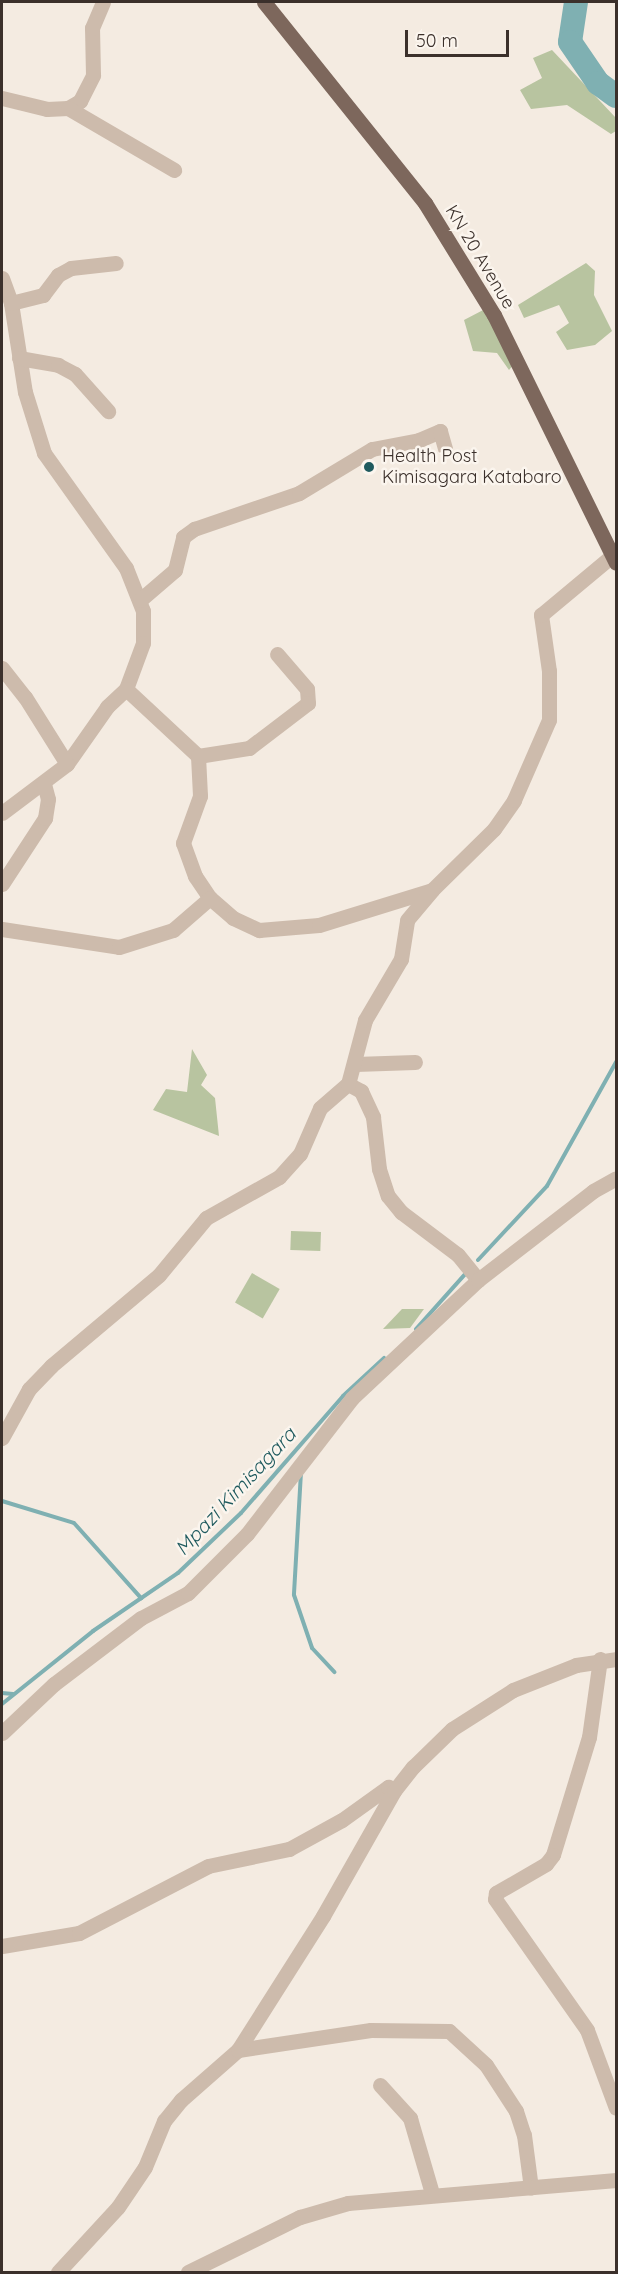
<!DOCTYPE html>
<style>
body{margin:0}
#map{position:relative;width:618px;height:2274px;overflow:hidden;background:#f4ebe1;font-family:Quicksand,sans-serif}
div>[style]{position:absolute}
.green>*{inset:0;background:#b8c4a0;transform-origin:0 0}
.stream>*{height:4px;margin:-2px;padding:0 2px;transform-origin:2px;border-radius:2px;background:#7fb0b2}
.river>*{height:24px;margin:-12px;padding:0 12px;transform-origin:12px;border-radius:12px;background:#7fb0b2}
.minor>*{height:15px;margin:-7.5px;padding:0 7.5px;transform-origin:7.5px;border-radius:7.5px;background:#cdbbac}
.major>*{height:15px;margin:-7.5px;padding:0 7.5px;transform-origin:7.5px;border-radius:7.5px;background:#7d675c}
.dots>*{width:16px;height:16px;translate:-50% -50%;box-sizing:border-box;border:3px solid #fbf5ee;border-radius:50%}
span{translate:-50% -50%;white-space:nowrap;text-align:center;line-height:1.15;-webkit-text-stroke:5px #fbf5ee;paint-order:stroke}
.street-label{font-size:18px;color:#3b302b}
.poi-label{font-size:18px;color:#3b302b}
.left{translate:0 -50%;text-align:left}
.water-label{font-size:20px;color:#1f5a5e;font-style:italic}
.frame{position:absolute;inset:0;border:3px solid #3b302b;pointer-events:none}
.scale{position:absolute;left:405px;top:30px;width:104px;height:27px;box-sizing:border-box;border:3px solid #3b302b;border-top:0;padding-left:8px;font-size:18px;line-height:21px;white-space:nowrap;color:#3b302b;-webkit-text-stroke:4px #fbf5ee;paint-order:stroke}
</style>
<div id="map">
<div class="green">
<i style="clip-path:polygon(552px 50px,616px 118px,616px 131px,611px 134px,567px 105px,531px 109px,520px 90px,542px 78px,533px 58px)"></i>
<i style="clip-path:polygon(586px 263px,595px 271px,594px 295px,612px 331px,595px 345px,567px 350px,556px 332px,569px 323px,559px 305px,524px 318px,518px 305px)"></i>
<i style="clip-path:polygon(487px 308px,515px 363px,509px 370px,497px 353px,473px 351px,464px 320px)"></i>
<i style="clip-path:polygon(192px 1049px,207px 1075px,201px 1085px,215px 1098px,219px 1136px,153px 1110px,166px 1089px,187px 1092px)"></i>
<i style="left:291px;top:1231px;width:30px;height:19px;rotate:2deg"></i>
<i style="left:252px;top:1273px;width:32px;height:34px;rotate:30deg"></i>
<i style="clip-path:polygon(402px 1309px,424px 1309px,410px 1328px,383px 1329px)"></i>
</div>
<div class="stream">
<i style="left:478px;top:1260px;width:101px;rotate:-47deg"></i>
<i style="left:547px;top:1186px;width:142px;rotate:-60.9deg"></i>
<i style="left:416px;top:1329px;width:76px;rotate:-48.2deg"></i>
<i style="left:301px;top:1472px;width:123px;rotate:93.3deg"></i>
<i style="left:294px;top:1595px;width:56px;rotate:71.2deg"></i>
<i style="left:312px;top:1648px;width:33px;rotate:47deg"></i>
<i style="left:2px;top:1501px;width:75px;rotate:17deg"></i>
<i style="left:74px;top:1523px;width:101px;rotate:48.2deg"></i>
<i style="left:2px;top:1693px;width:11px;rotate:5deg"></i>
<i style="left:2px;top:1704px;width:117px;rotate:-38.7deg"></i>
<i style="left:93px;top:1631px;width:103px;rotate:-34.3deg"></i>
<i style="left:178px;top:1573px;width:87px;rotate:-43.6deg"></i>
<i style="left:241px;top:1513px;width:155px;rotate:-48.9deg"></i>
<i style="left:343px;top:1396px;width:56px;rotate:-42.8deg"></i>
</div>
<div class="river">
<i style="left:576px;top:2px;width:40px;rotate:98.5deg"></i>
<i style="left:570px;top:42px;width:50px;rotate:55.7deg"></i>
<i style="left:598px;top:83px;width:22px;rotate:36deg"></i>
</div>
<div class="minor">
<i style="left:2px;top:98px;width:46px;rotate:13.7deg"></i>
<i style="left:47px;top:109px;width:21px;rotate:-3deg"></i>
<i style="left:68px;top:108px;width:14px;rotate:-30deg"></i>
<i style="left:80px;top:101px;width:29px;rotate:-63deg"></i>
<i style="left:93px;top:75px;width:47px;rotate:-91.2deg"></i>
<i style="left:92px;top:28px;width:28px;rotate:-67deg"></i>
<i style="left:68px;top:108px;width:123px;rotate:30.3deg"></i>
<i style="left:2px;top:278px;width:27px;rotate:70deg"></i>
<i style="left:11px;top:303px;width:90px;rotate:81.1deg"></i>
<i style="left:25px;top:392px;width:64px;rotate:72.7deg"></i>
<i style="left:44px;top:453px;width:141px;rotate:54.5deg"></i>
<i style="left:126px;top:568px;width:46px;rotate:68.4deg"></i>
<i style="left:143px;top:611px;width:32px;rotate:90deg"></i>
<i style="left:143px;top:643px;width:49px;rotate:110.3deg"></i>
<i style="left:126px;top:689px;width:26px;rotate:137deg"></i>
<i style="left:107px;top:707px;width:70px;rotate:125.1deg"></i>
<i style="left:67px;top:764px;width:81px;rotate:143deg"></i>
<i style="left:11px;top:303px;width:33px;rotate:-14deg"></i>
<i style="left:43px;top:295px;width:25px;rotate:-53deg"></i>
<i style="left:58px;top:275px;width:15px;rotate:-28deg"></i>
<i style="left:71px;top:268px;width:45px;rotate:-6.3deg"></i>
<i style="left:19px;top:358px;width:40px;rotate:10deg"></i>
<i style="left:58px;top:365px;width:19px;rotate:28deg"></i>
<i style="left:75px;top:374px;width:50px;rotate:48.3deg"></i>
<i style="left:140px;top:600px;width:46px;rotate:-40.6deg"></i>
<i style="left:175px;top:570px;width:34px;rotate:-76deg"></i>
<i style="left:183px;top:537px;width:14px;rotate:-36deg"></i>
<i style="left:194px;top:529px;width:111px;rotate:-18.9deg"></i>
<i style="left:299px;top:493px;width:85px;rotate:-31.1deg"></i>
<i style="left:372px;top:449px;width:48px;rotate:-10.8deg"></i>
<i style="left:419px;top:440px;width:23px;rotate:-23deg"></i>
<i style="left:440px;top:431px;width:19px;rotate:74deg"></i>
<i style="left:2px;top:668px;width:37px;rotate:52deg"></i>
<i style="left:25px;top:697px;width:79px;rotate:57.9deg"></i>
<i style="left:126px;top:689px;width:98px;rotate:42.9deg"></i>
<i style="left:198px;top:756px;width:40px;rotate:87.1deg"></i>
<i style="left:200px;top:796px;width:50px;rotate:109.9deg"></i>
<i style="left:183px;top:843px;width:35px;rotate:70deg"></i>
<i style="left:195px;top:876px;width:27px;rotate:56deg"></i>
<i style="left:210px;top:898px;width:30px;rotate:41deg"></i>
<i style="left:233px;top:918px;width:29px;rotate:25deg"></i>
<i style="left:259px;top:930px;width:60px;rotate:-4.8deg"></i>
<i style="left:319px;top:925px;width:118px;rotate:-17.2deg"></i>
<i style="left:432px;top:890px;width:87px;rotate:-44.5deg"></i>
<i style="left:494px;top:829px;width:35px;rotate:-55deg"></i>
<i style="left:514px;top:800px;width:87px;rotate:-66.4deg"></i>
<i style="left:549px;top:720px;width:49px;rotate:-90deg"></i>
<i style="left:549px;top:671px;width:57px;rotate:-98.1deg"></i>
<i style="left:541px;top:615px;width:94px;rotate:-39.8deg"></i>
<i style="left:198px;top:756px;width:52px;rotate:-8.9deg"></i>
<i style="left:249px;top:748px;width:74px;rotate:-37.3deg"></i>
<i style="left:308px;top:703px;width:14px;rotate:-94deg"></i>
<i style="left:307px;top:689px;width:46px;rotate:-130.6deg"></i>
<i style="left:2px;top:884px;width:79px;rotate:-56.9deg"></i>
<i style="left:45px;top:818px;width:19px;rotate:-81deg"></i>
<i style="left:48px;top:799px;width:16px;rotate:-105deg"></i>
<i style="left:2px;top:929px;width:118px;rotate:8.7deg"></i>
<i style="left:119px;top:947px;width:57px;rotate:-17.5deg"></i>
<i style="left:173px;top:930px;width:49px;rotate:-40.9deg"></i>
<i style="left:355px;top:1064px;width:60px;rotate:-1.9deg"></i>
<i style="left:348px;top:1084px;width:15px;rotate:28deg"></i>
<i style="left:361px;top:1091px;width:29px;rotate:65deg"></i>
<i style="left:373px;top:1117px;width:52px;rotate:83.4deg"></i>
<i style="left:379px;top:1169px;width:28px;rotate:72deg"></i>
<i style="left:388px;top:1196px;width:21px;rotate:51deg"></i>
<i style="left:401px;top:1212px;width:71px;rotate:37deg"></i>
<i style="left:458px;top:1255px;width:32px;rotate:51deg"></i>
<i style="left:2px;top:1438px;width:56px;rotate:-61.1deg"></i>
<i style="left:29px;top:1389px;width:32px;rotate:-46deg"></i>
<i style="left:51px;top:1366px;width:141px;rotate:-40.1deg"></i>
<i style="left:159px;top:1275px;width:74px;rotate:-50.5deg"></i>
<i style="left:206px;top:1218px;width:84px;rotate:-29.3deg"></i>
<i style="left:279px;top:1177px;width:31px;rotate:-48deg"></i>
<i style="left:300px;top:1154px;width:50px;rotate:-66.5deg"></i>
<i style="left:320px;top:1108px;width:37px;rotate:-41deg"></i>
<i style="left:348px;top:1084px;width:66px;rotate:-75.1deg"></i>
<i style="left:365px;top:1020px;width:71px;rotate:-59.5deg"></i>
<i style="left:401px;top:959px;width:39px;rotate:-81deg"></i>
<i style="left:407px;top:920px;width:39px;rotate:-50deg"></i>
<i style="left:600px;top:1659px;width:79px;rotate:98deg"></i>
<i style="left:589px;top:1737px;width:123px;rotate:107deg"></i>
<i style="left:553px;top:1855px;width:11px;rotate:128deg"></i>
<i style="left:546px;top:1864px;width:58px;rotate:149.9deg"></i>
<i style="left:496px;top:1893px;width:6px;rotate:99deg"></i>
<i style="left:495px;top:1899px;width:160px;rotate:54.9deg"></i>
<i style="left:587px;top:2030px;width:83px;rotate:69.6deg"></i>
<i style="left:2px;top:1733px;width:71px;rotate:-43.3deg"></i>
<i style="left:54px;top:1684px;width:109px;rotate:-37.2deg"></i>
<i style="left:141px;top:1618px;width:53px;rotate:-28deg"></i>
<i style="left:188px;top:1593px;width:83px;rotate:-45deg"></i>
<i style="left:247px;top:1534px;width:172px;rotate:-52.3deg"></i>
<i style="left:352px;top:1398px;width:173px;rotate:-43.1deg"></i>
<i style="left:478px;top:1280px;width:145px;rotate:-37.7deg"></i>
<i style="left:593px;top:1191px;width:26px;rotate:-29deg"></i>
<i style="left:2px;top:1946px;width:78px;rotate:-9.6deg"></i>
<i style="left:79px;top:1933px;width:145px;rotate:-27.4deg"></i>
<i style="left:208px;top:1866px;width:83px;rotate:-11.9deg"></i>
<i style="left:289px;top:1849px;width:60px;rotate:-28.7deg"></i>
<i style="left:342px;top:1820px;width:57px;rotate:-35.7deg"></i>
<i style="left:388px;top:1787px;width:7px;rotate:34deg"></i>
<i style="left:238px;top:2050px;width:134px;rotate:-8.6deg"></i>
<i style="left:371px;top:2030px;width:78px;rotate:0.7deg"></i>
<i style="left:449px;top:2031px;width:50px;rotate:42.6deg"></i>
<i style="left:486px;top:2065px;width:55px;rotate:56.9deg"></i>
<i style="left:516px;top:2111px;width:25px;rotate:72deg"></i>
<i style="left:524px;top:2135px;width:53px;rotate:82.5deg"></i>
<i style="left:380px;top:2085px;width:45px;rotate:47.7deg"></i>
<i style="left:410px;top:2118px;width:78px;rotate:73.7deg"></i>
<i style="left:58px;top:2272px;width:88px;rotate:-47.3deg"></i>
<i style="left:118px;top:2207px;width:48px;rotate:-56deg"></i>
<i style="left:145px;top:2167px;width:50px;rotate:-67.6deg"></i>
<i style="left:164px;top:2121px;width:27px;rotate:-51deg"></i>
<i style="left:181px;top:2100px;width:76px;rotate:-41.3deg"></i>
<i style="left:238px;top:2050px;width:159px;rotate:-57.6deg"></i>
<i style="left:323px;top:1916px;width:144px;rotate:-60.4deg"></i>
<i style="left:394px;top:1791px;width:31px;rotate:-52deg"></i>
<i style="left:413px;top:1767px;width:54px;rotate:-44.3deg"></i>
<i style="left:452px;top:1729px;width:72px;rotate:-32.6deg"></i>
<i style="left:513px;top:1690px;width:68px;rotate:-21.6deg"></i>
<i style="left:576px;top:1665px;width:40px;rotate:-8.5deg"></i>
<i style="left:188px;top:2272px;width:125px;rotate:-26.2deg"></i>
<i style="left:300px;top:2217px;width:50px;rotate:-16.3deg"></i>
<i style="left:348px;top:2203px;width:269px;rotate:-4.9deg"></i>
</div>
<div class="major">
<i style="left:264px;top:2px;width:258px;rotate:51.3deg"></i>
<i style="left:425px;top:203px;width:132px;rotate:58.4deg"></i>
<i style="left:494px;top:315px;width:276px;rotate:63.8deg"></i>
</div>
<div class="dots">
<i style="left:369px;top:467px;background:#1f5a5e"></i>
</div>
<div class="street-label">
<span style="left:480px;top:257px;rotate:59deg">KN 20 Avenue</span>
</div>
<div class="poi-label">
<span class="left" style="left:382px;top:467px">Health Post<br>Kimisagara Katabaro</span>
</div>
<div class="water-label">
<span style="left:235px;top:1491px;rotate:-47deg">Mpazi Kimisagara</span>
</div>
<div class="frame"></div>
<div class="scale">50 m</div>
</div>
